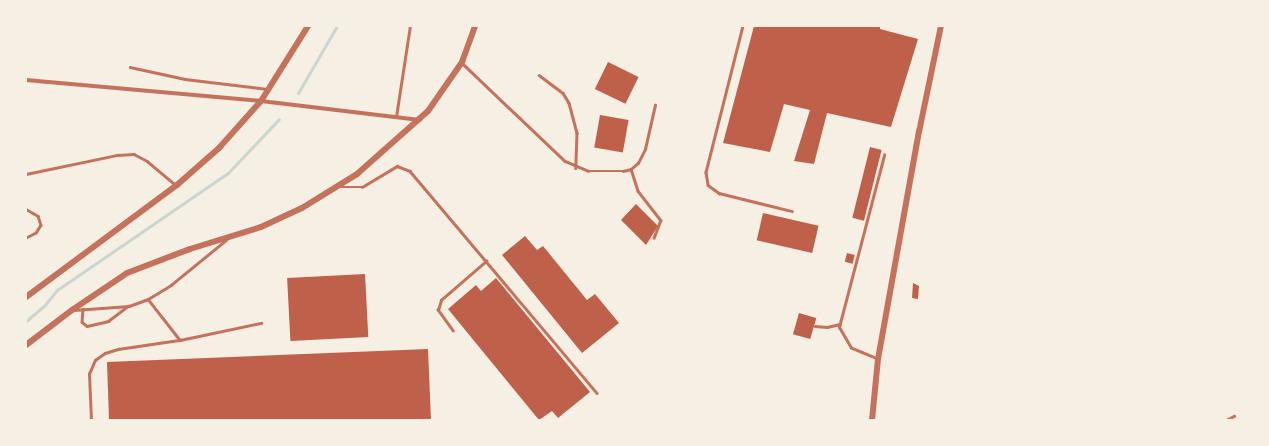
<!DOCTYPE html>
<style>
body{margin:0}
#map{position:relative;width:1269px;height:446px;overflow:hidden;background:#f6efe4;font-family:Figtree,sans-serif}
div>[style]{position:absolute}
.stream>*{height:3px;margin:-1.5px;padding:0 1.5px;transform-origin:1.5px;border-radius:1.5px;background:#c9d6d2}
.building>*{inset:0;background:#bf614a;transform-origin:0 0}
.service>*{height:2.5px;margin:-1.25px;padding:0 1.25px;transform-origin:1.25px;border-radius:1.25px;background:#c5725c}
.minor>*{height:4px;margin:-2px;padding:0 2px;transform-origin:2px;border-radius:2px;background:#c5725c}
.tertiary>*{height:6px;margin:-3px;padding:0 3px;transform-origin:3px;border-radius:3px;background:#c5725c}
span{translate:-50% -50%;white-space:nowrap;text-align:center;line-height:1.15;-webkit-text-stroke:4px #f6efe4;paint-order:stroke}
.frame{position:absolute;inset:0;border:27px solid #f6efe4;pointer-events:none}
</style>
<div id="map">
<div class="stream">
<i style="left:298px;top:93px;width:78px;rotate:-59.8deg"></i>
<i style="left:26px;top:321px;width:23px;rotate:-40deg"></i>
<i style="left:44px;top:306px;width:21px;rotate:-51deg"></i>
<i style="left:57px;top:290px;width:207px;rotate:-34.4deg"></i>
<i style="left:228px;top:173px;width:74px;rotate:-46.6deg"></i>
</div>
<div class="building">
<i style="clip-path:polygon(754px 26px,880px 26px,880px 29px,918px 39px,891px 127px,827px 113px,814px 164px,794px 161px,810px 110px,784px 104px,770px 152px,723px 143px)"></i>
<i style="left:608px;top:62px;width:34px;height:30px;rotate:26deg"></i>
<i style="left:600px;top:115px;width:29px;height:33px;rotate:10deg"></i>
<i style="left:870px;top:147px;width:12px;height:73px;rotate:14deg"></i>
<i style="clip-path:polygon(636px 204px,658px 226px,646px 245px,621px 220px)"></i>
<i style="left:763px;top:213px;width:57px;height:28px;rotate:13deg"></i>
<i style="clip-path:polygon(525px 236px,537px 250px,543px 246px,587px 300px,595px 294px,619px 323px,582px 353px,502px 255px)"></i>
<i style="left:847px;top:253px;width:8px;height:9px;rotate:14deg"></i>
<i style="left:365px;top:274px;width:63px;height:78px;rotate:87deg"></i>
<i style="clip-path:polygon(496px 278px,590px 392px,558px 418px,552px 411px,539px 420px,448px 309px,476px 285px,481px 291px)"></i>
<i style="clip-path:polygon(913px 283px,919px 286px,918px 299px,912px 298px)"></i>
<i style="left:799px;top:313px;width:18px;height:22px;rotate:16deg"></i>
<i style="clip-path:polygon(428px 349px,431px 420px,109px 420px,107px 362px)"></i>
</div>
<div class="service">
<i style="left:743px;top:26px;width:151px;rotate:104.2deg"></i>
<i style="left:706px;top:172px;width:13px;rotate:81deg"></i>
<i style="left:708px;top:185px;width:14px;rotate:36deg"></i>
<i style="left:719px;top:193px;width:75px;rotate:13.9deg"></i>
<i style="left:462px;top:63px;width:142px;rotate:43.6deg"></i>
<i style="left:565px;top:161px;width:25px;rotate:23deg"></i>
<i style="left:588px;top:171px;width:35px"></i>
<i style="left:623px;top:171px;width:8px;rotate:-14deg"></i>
<i style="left:631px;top:169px;width:9px;rotate:-41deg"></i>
<i style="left:638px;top:163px;width:16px;rotate:-63deg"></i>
<i style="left:645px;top:149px;width:45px;rotate:-77.2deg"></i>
<i style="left:130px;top:67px;width:56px;rotate:12.3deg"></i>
<i style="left:185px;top:79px;width:84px;rotate:6.9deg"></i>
<i style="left:539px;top:75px;width:30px;rotate:37deg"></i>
<i style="left:563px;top:93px;width:12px;rotate:59deg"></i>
<i style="left:569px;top:103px;width:31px;rotate:75deg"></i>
<i style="left:577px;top:133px;width:35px;rotate:92deg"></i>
<i style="left:396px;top:117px;width:92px;rotate:-81.3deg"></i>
<i style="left:631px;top:169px;width:23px;rotate:72deg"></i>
<i style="left:638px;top:191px;width:37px;rotate:52deg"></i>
<i style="left:661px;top:220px;width:19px;rotate:111deg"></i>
<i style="left:26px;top:174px;width:93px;rotate:-11.8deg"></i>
<i style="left:117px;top:155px;width:17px;rotate:-3deg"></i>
<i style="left:134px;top:154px;width:15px;rotate:28deg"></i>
<i style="left:147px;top:161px;width:38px;rotate:40deg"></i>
<i style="left:339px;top:187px;width:23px"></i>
<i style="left:362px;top:187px;width:41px;rotate:-31deg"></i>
<i style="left:397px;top:166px;width:14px;rotate:21deg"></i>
<i style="left:410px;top:171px;width:290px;rotate:49.9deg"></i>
<i style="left:26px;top:209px;width:14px;rotate:30deg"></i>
<i style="left:38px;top:216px;width:9px;rotate:72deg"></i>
<i style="left:41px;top:225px;width:9px;rotate:122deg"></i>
<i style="left:36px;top:233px;width:11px;rotate:153deg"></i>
<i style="left:148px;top:299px;width:52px;rotate:52deg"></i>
<i style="left:180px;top:340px;width:83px;rotate:-11.9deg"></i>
<i style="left:83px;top:309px;width:13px;rotate:94deg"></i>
<i style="left:82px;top:322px;width:6px;rotate:39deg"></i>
<i style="left:87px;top:326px;width:22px;rotate:-13deg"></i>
<i style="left:108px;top:321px;width:25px;rotate:-37deg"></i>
<i style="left:74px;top:310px;width:55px;rotate:-4.2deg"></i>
<i style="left:129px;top:306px;width:20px;rotate:-20deg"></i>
<i style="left:148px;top:299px;width:27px;rotate:-31deg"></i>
<i style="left:171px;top:285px;width:71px;rotate:-39.3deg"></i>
<i style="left:815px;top:326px;width:12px;rotate:5deg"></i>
<i style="left:827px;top:327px;width:13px;rotate:-13deg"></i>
<i style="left:453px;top:331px;width:26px;rotate:-126deg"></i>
<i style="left:438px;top:310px;width:10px;rotate:-73deg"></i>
<i style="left:441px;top:300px;width:60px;rotate:-40.9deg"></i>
<i style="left:878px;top:359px;width:29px;rotate:-158deg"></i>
<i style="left:851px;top:348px;width:24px;rotate:-120deg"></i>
<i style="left:839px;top:327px;width:178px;rotate:-75.3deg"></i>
<i style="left:91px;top:420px;width:46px;rotate:-92.5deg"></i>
<i style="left:89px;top:374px;width:15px;rotate:-67deg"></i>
<i style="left:95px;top:360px;width:12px;rotate:-35deg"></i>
<i style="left:105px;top:353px;width:14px;rotate:-17deg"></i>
<i style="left:118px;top:349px;width:63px;rotate:-8.3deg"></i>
<i style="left:1226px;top:420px;width:9px;rotate:-27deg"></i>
</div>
<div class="minor">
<i style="left:26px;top:80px;width:236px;rotate:5.1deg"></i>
<i style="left:261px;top:101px;width:160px;rotate:6.8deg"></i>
</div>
<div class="tertiary">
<i style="left:26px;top:297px;width:188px;rotate:-36.6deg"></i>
<i style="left:177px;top:185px;width:56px;rotate:-41.4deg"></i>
<i style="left:219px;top:148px;width:63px;rotate:-48.2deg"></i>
<i style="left:261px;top:101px;width:89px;rotate:-57.9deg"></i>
<i style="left:26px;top:345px;width:58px;rotate:-37.3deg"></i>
<i style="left:72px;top:310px;width:66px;rotate:-33.9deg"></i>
<i style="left:127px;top:273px;width:67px;rotate:-20.9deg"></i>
<i style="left:190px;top:249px;width:74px;rotate:-17.2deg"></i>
<i style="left:261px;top:227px;width:45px;rotate:-24.9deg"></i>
<i style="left:302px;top:208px;width:65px;rotate:-31.7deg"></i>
<i style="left:357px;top:174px;width:95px;rotate:-41.6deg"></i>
<i style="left:428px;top:111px;width:60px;rotate:-55.2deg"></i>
<i style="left:462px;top:62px;width:38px;rotate:-70deg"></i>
<i style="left:872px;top:420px;width:61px;rotate:-84.4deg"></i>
<i style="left:878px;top:359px;width:231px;rotate:-79.8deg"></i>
<i style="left:919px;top:132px;width:108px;rotate:-78.3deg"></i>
</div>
<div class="frame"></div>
</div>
